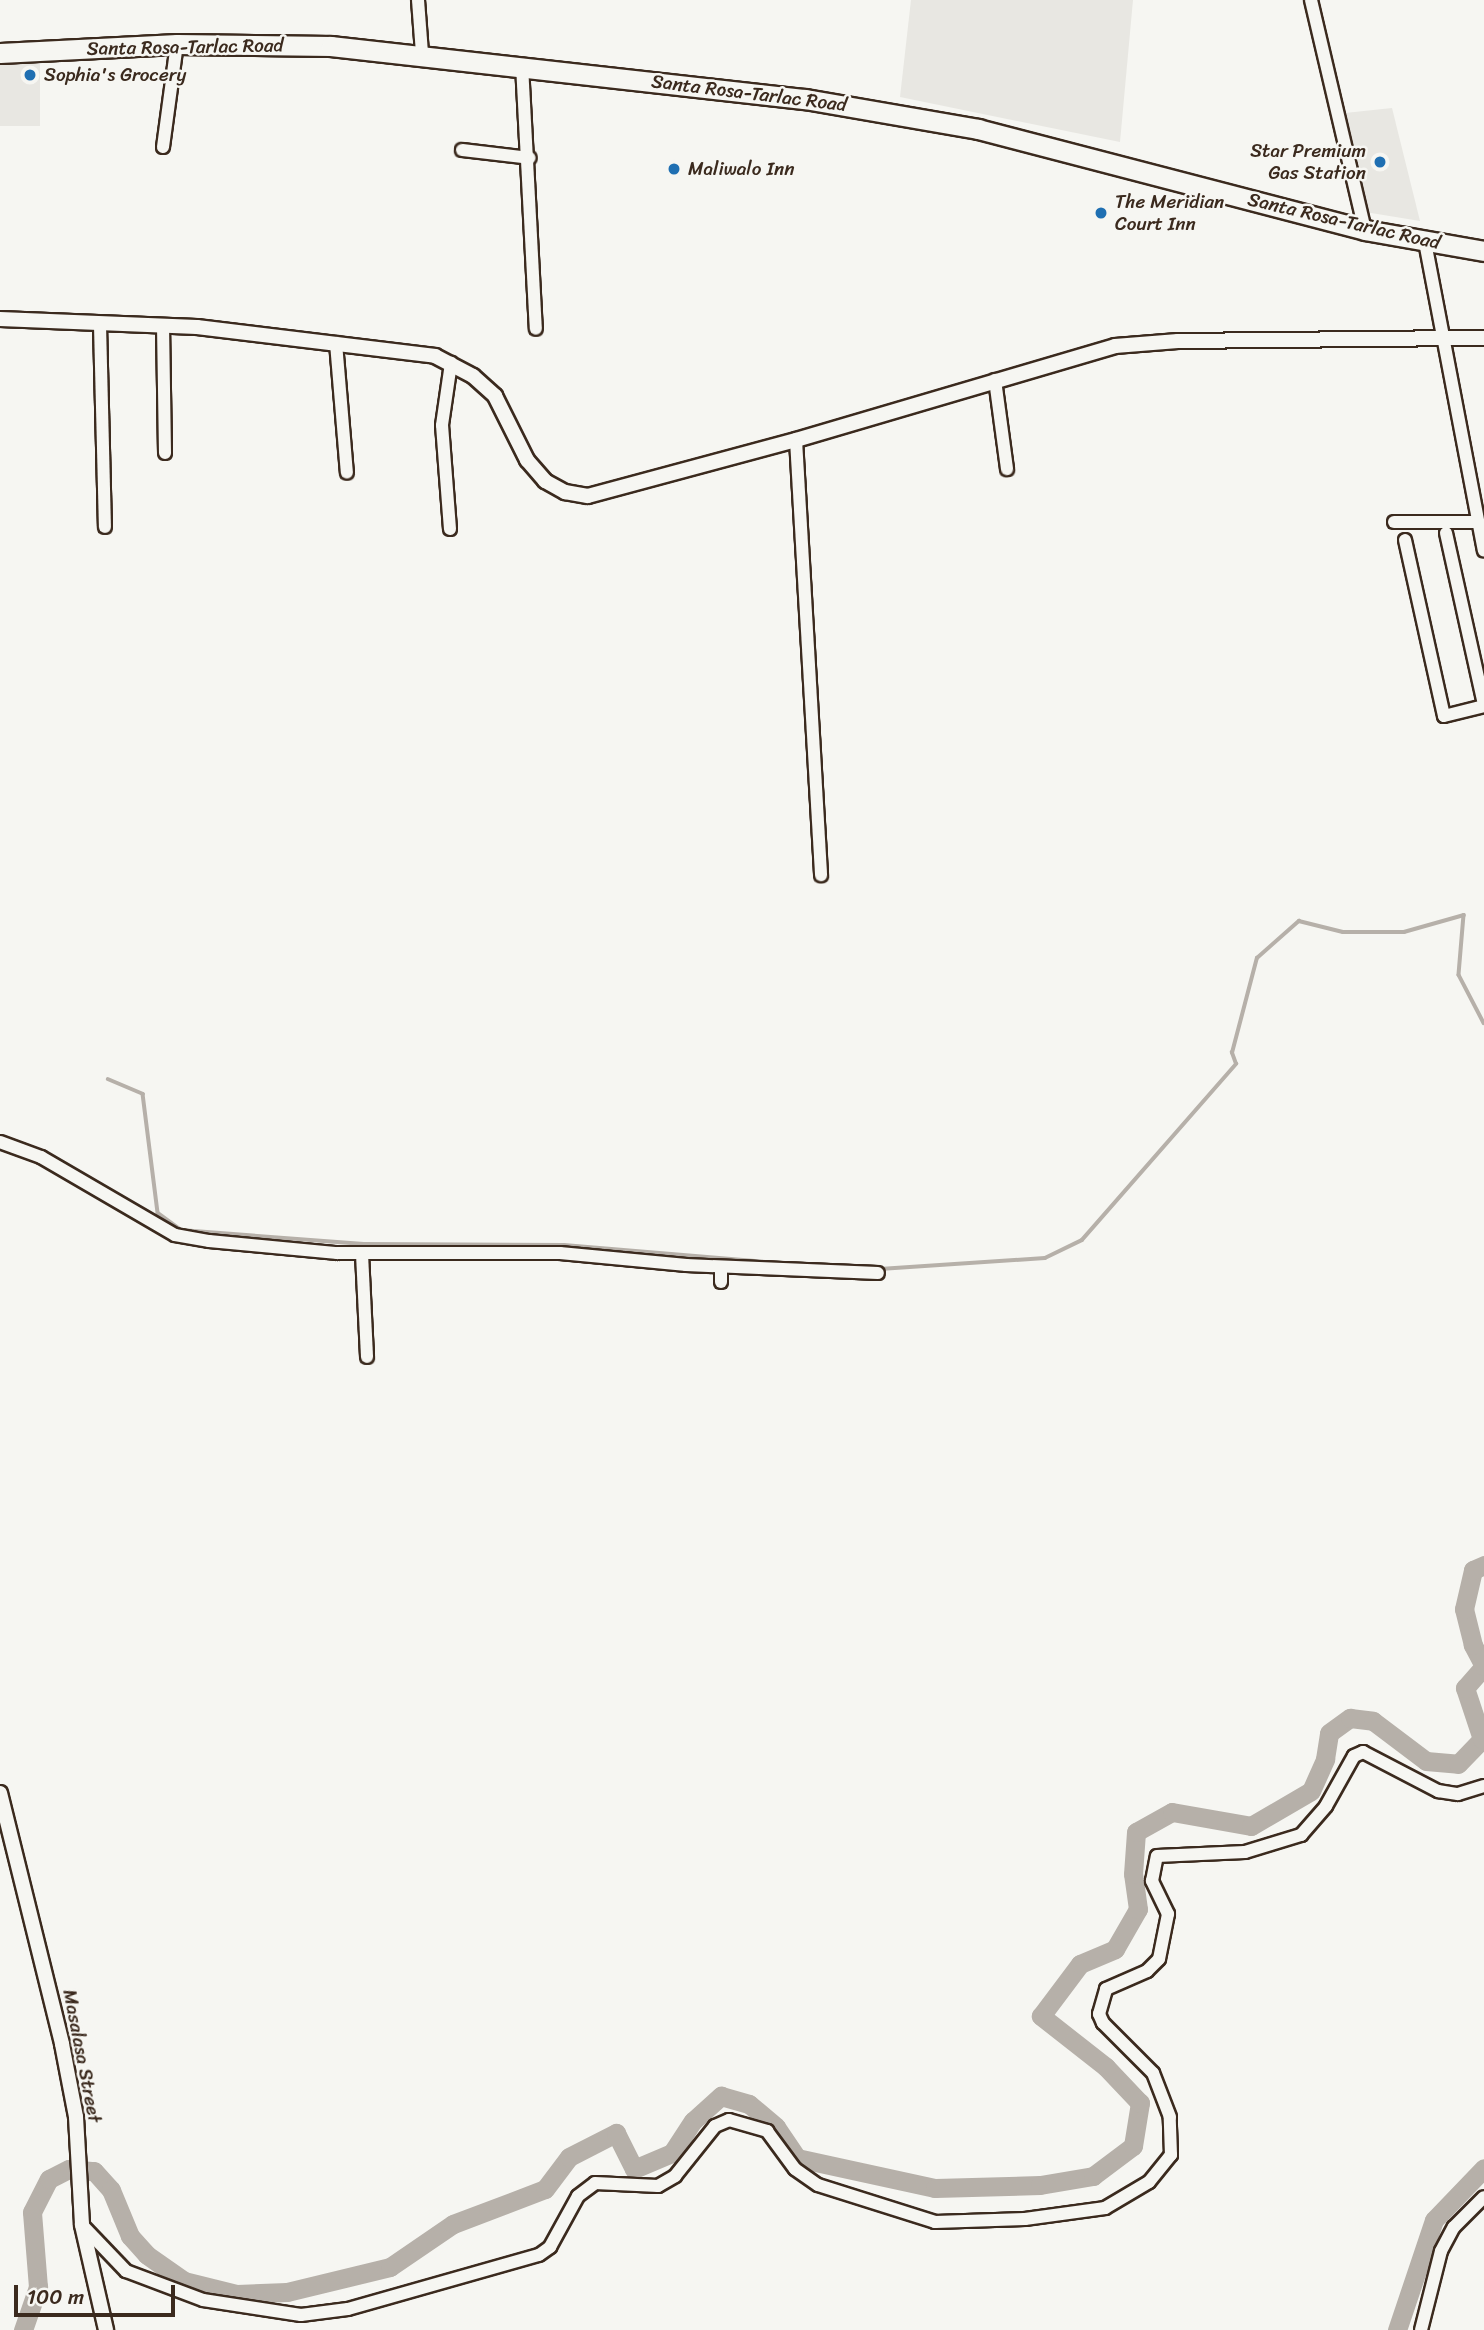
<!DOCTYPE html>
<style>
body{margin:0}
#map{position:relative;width:1484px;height:2330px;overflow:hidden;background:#f6f6f2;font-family:Sriracha,sans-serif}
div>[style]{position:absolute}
.built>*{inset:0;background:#e8e7e2;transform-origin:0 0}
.stream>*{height:3.5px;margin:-1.75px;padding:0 1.75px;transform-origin:1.75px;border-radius:1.75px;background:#b6b0a9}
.river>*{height:19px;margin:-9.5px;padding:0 9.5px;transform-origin:9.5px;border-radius:9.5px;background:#b6b0a9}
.roads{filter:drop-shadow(2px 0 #3b2a1e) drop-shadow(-2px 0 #3b2a1e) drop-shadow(0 2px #3b2a1e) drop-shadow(0 -2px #3b2a1e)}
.minor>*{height:12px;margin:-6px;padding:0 6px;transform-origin:6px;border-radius:6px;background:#f6f6f2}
.tertiary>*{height:14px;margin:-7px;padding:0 7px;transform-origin:7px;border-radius:7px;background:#f6f6f2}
.trunk>*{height:19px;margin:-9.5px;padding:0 9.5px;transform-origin:9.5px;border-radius:9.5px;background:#f6f6f2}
.dots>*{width:19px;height:19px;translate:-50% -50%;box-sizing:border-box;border:4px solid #f6f6f2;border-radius:50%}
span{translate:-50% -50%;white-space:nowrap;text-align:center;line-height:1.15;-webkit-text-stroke:5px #f6f6f2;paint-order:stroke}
.street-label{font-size:19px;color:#3b2a1e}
.poi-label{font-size:19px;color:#3b2a1e}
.left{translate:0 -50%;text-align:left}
.right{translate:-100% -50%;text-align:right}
.scale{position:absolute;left:14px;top:2285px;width:161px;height:32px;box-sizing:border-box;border:4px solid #3b2a1e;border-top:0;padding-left:9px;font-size:21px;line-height:24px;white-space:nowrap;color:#3b2a1e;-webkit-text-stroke:5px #f6f6f2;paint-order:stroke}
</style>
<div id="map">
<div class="built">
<i style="clip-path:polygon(911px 0,1133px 0,1120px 142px,900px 97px)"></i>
<i style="left:40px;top:64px;width:62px;height:40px;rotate:90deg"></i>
<i style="clip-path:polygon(1392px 108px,1420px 221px,1365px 212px,1345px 113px)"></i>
</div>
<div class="stream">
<i style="left:108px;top:1079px;width:38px;rotate:23deg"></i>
<i style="left:143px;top:1094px;width:120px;rotate:82.8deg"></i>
<i style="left:158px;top:1213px;width:29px;rotate:36deg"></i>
<i style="left:181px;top:1230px;width:183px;rotate:4.4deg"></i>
<i style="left:363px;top:1244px;width:201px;rotate:0.3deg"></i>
<i style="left:564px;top:1245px;width:215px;rotate:4.8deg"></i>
<i style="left:880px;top:1269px;width:165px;rotate:-3.8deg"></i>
<i style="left:1045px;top:1258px;width:41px;rotate:-25.9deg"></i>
<i style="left:1082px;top:1240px;width:234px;rotate:-48.8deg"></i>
<i style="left:1236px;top:1064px;width:12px;rotate:-110deg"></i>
<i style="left:1232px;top:1053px;width:98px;rotate:-75.3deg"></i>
<i style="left:1257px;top:958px;width:56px;rotate:-41.4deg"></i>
<i style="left:1299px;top:921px;width:45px;rotate:14deg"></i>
<i style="left:1343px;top:932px;width:61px"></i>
<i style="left:1404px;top:932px;width:62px;rotate:-15.8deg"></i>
<i style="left:1464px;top:915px;width:60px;rotate:94.8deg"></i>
<i style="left:1459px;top:975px;width:54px;rotate:62.5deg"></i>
</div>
<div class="river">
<i style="left:23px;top:2330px;width:46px;rotate:-70.8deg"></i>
<i style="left:38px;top:2287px;width:75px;rotate:-94.6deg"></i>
<i style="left:32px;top:2212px;width:37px;rotate:-63deg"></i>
<i style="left:49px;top:2179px;width:22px;rotate:-27deg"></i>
<i style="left:69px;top:2169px;width:25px;rotate:5deg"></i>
<i style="left:94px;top:2171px;width:25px;rotate:48deg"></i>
<i style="left:111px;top:2190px;width:50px;rotate:67.6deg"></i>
<i style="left:130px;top:2236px;width:25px;rotate:48deg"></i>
<i style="left:147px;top:2255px;width:45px;rotate:35.1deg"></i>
<i style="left:184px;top:2281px;width:55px;rotate:13.8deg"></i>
<i style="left:237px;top:2294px;width:50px;rotate:-2.3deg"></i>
<i style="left:287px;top:2292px;width:106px;rotate:-13.6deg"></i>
<i style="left:390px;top:2267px;width:76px;rotate:-34.3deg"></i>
<i style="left:453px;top:2224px;width:98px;rotate:-20.8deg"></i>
<i style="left:545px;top:2189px;width:40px;rotate:-53deg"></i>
<i style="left:569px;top:2157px;width:53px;rotate:-27.1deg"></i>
<i style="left:616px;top:2133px;width:40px;rotate:63.4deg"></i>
<i style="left:634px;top:2169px;width:41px;rotate:-22.8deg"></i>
<i style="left:672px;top:2153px;width:38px;rotate:-57deg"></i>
<i style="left:693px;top:2121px;width:38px;rotate:-42deg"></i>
<i style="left:721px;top:2096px;width:29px;rotate:16deg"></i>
<i style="left:749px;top:2104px;width:35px;rotate:40deg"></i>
<i style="left:776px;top:2127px;width:37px;rotate:56deg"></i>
<i style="left:797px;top:2158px;width:141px;rotate:12.3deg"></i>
<i style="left:935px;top:2188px;width:105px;rotate:-1.6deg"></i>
<i style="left:1040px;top:2185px;width:54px;rotate:-9.6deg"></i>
<i style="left:1093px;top:2176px;width:50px;rotate:-36.9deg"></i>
<i style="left:1133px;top:2146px;width:44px;rotate:-80.8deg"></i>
<i style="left:1140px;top:2103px;width:50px;rotate:-133.4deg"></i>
<i style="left:1106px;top:2067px;width:83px;rotate:-141.9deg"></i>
<i style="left:1041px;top:2016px;width:65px;rotate:-53.1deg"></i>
<i style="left:1080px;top:1964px;width:38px;rotate:-23deg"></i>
<i style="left:1115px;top:1949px;width:46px;rotate:-60.1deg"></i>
<i style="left:1138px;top:1909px;width:35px;rotate:-98deg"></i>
<i style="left:1133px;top:1874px;width:42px;rotate:-85.9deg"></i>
<i style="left:1136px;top:1832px;width:41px;rotate:-29.1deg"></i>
<i style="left:1172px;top:1812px;width:80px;rotate:10deg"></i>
<i style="left:1251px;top:1826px;width:69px;rotate:-30.3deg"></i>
<i style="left:1311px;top:1791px;width:35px;rotate:-66deg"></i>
<i style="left:1325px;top:1759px;width:26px;rotate:-81deg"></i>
<i style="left:1329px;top:1733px;width:26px;rotate:-36deg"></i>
<i style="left:1350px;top:1718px;width:23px;rotate:7deg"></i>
<i style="left:1373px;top:1721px;width:66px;rotate:37deg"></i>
<i style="left:1426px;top:1761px;width:32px;rotate:5deg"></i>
<i style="left:1458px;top:1764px;width:35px;rotate:-46deg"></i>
<i style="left:1482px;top:1739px;width:54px;rotate:-108.4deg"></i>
<i style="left:1465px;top:1688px;width:29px;rotate:-49deg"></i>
<i style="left:1484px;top:1666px;width:24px;rotate:-118deg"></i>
<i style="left:1473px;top:1645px;width:37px;rotate:-104deg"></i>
<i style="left:1464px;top:1609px;width:40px;rotate:-77deg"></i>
<i style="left:1473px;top:1570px;width:12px;rotate:-24deg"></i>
<i style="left:1397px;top:2330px;width:116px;rotate:-71.4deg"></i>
<i style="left:1434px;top:2220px;width:72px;rotate:-46.1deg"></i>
</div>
<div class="roads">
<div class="minor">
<i style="left:418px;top:0;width:53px;rotate:85.7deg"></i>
<i style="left:1311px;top:0;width:236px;rotate:76.8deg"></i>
<i style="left:522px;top:65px;width:264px;rotate:87deg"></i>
<i style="left:163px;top:147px;width:104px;rotate:-82.3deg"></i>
<i style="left:462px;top:150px;width:68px;rotate:6.7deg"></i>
<i style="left:1425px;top:242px;width:314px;rotate:79.2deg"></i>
<i style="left:100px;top:325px;width:202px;rotate:88.6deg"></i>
<i style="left:163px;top:325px;width:128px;rotate:89.1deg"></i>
<i style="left:336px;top:343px;width:130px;rotate:85.2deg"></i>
<i style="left:995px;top:380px;width:90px;rotate:82.3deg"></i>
<i style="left:796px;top:440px;width:436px;rotate:86.7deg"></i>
<i style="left:1394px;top:522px;width:84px"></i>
<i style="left:450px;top:529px;width:104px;rotate:-94.4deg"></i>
<i style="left:442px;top:425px;width:63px;rotate:-81.7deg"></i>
<i style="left:1446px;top:533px;width:175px;rotate:77.5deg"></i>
<i style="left:1405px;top:540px;width:180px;rotate:77.5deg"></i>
<i style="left:1444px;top:716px;width:41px;rotate:-14deg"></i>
<i style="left:0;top:1142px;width:44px;rotate:20.1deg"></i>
<i style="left:41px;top:1157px;width:155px;rotate:30.2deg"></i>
<i style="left:175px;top:1235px;width:35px;rotate:10deg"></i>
<i style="left:209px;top:1241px;width:129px;rotate:5.4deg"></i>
<i style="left:337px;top:1253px;width:223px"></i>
<i style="left:560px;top:1253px;width:127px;rotate:5.4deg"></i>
<i style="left:686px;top:1265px;width:192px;rotate:2.4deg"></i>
<i style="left:362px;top:1254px;width:103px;rotate:87.2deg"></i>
<i style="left:721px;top:1267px;width:15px;rotate:90deg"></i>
<i style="left:82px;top:2225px;width:64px;rotate:46.3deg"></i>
<i style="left:126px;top:2271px;width:82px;rotate:20.6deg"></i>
<i style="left:203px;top:2300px;width:99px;rotate:8.7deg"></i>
<i style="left:301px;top:2315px;width:47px;rotate:-7.3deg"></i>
<i style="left:348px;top:2309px;width:198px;rotate:-15.8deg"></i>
<i style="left:539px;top:2255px;width:14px;rotate:-36deg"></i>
<i style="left:550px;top:2247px;width:58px;rotate:-61.2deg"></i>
<i style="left:578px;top:2196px;width:21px;rotate:-37deg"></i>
<i style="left:595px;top:2183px;width:63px;rotate:2.7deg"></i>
<i style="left:658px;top:2186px;width:20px;rotate:-30deg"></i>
<i style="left:675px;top:2176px;width:64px;rotate:-51.3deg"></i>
<i style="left:715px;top:2126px;width:15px;rotate:-23deg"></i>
<i style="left:729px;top:2120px;width:40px;rotate:16deg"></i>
<i style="left:767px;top:2131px;width:47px;rotate:53.6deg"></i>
<i style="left:795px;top:2169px;width:28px;rotate:35deg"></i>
<i style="left:818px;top:2185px;width:123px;rotate:17.5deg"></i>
<i style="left:935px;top:2222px;width:90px;rotate:-1.9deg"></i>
<i style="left:1025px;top:2219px;width:81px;rotate:-7.8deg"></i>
<i style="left:1105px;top:2208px;width:51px;rotate:-30.6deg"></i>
<i style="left:1149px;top:2182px;width:35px;rotate:-51deg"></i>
<i style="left:1171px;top:2155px;width:38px;rotate:-92deg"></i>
<i style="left:1170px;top:2117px;width:47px;rotate:-111.1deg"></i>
<i style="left:1153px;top:2073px;width:71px;rotate:-135deg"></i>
<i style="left:1103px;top:2023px;width:10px;rotate:-114deg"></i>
<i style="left:1099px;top:2014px;width:26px;rotate:-74deg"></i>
<i style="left:1106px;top:1989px;width:45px;rotate:-23.7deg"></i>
<i style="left:1147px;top:1971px;width:17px;rotate:-45deg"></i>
<i style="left:1159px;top:1959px;width:46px;rotate:-78.7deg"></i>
<i style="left:1168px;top:1914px;width:37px;rotate:-116deg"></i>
<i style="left:1152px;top:1881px;width:25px;rotate:-79deg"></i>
<i style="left:1157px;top:1856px;width:88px;rotate:-2.6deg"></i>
<i style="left:1245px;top:1852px;width:59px;rotate:-16.9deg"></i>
<i style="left:1301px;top:1835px;width:38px;rotate:-49deg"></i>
<i style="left:1326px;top:1806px;width:57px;rotate:-60.8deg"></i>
<i style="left:1354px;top:1756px;width:10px;rotate:-24deg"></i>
<i style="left:1363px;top:1752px;width:85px;rotate:27.5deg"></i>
<i style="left:1438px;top:1791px;width:20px;rotate:9deg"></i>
<i style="left:1458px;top:1794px;width:27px;rotate:-17deg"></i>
<i style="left:1421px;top:2330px;width:81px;rotate:-75.8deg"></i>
<i style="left:1441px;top:2251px;width:27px;rotate:-62deg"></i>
<i style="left:1454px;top:2227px;width:42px;rotate:-45deg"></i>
</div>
<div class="tertiary">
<i style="left:0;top:319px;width:197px;rotate:2.3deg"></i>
<i style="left:197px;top:327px;width:240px;rotate:6.9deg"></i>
<i style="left:435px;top:356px;width:43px;rotate:27.8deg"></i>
<i style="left:473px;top:376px;width:30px;rotate:42deg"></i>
<i style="left:495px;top:396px;width:72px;rotate:63.4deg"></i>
<i style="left:527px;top:460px;width:28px;rotate:49deg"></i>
<i style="left:545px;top:481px;width:23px;rotate:29deg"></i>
<i style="left:565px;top:492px;width:23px;rotate:10deg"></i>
<i style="left:588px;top:496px;width:215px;rotate:-15.1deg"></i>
<i style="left:796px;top:440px;width:333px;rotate:-16.4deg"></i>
<i style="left:1115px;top:346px;width:63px;rotate:-4.5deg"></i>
<i style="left:1178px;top:341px;width:306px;rotate:-0.6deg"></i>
<i style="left:0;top:1793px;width:259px;rotate:76.1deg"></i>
<i style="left:62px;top:2044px;width:74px;rotate:79.1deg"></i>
<i style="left:76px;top:2117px;width:108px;rotate:86.8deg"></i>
<i style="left:82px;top:2225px;width:108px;rotate:77.1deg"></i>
</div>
<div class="trunk">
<i style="left:0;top:53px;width:177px;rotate:-2.9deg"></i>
<i style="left:177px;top:44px;width:154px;rotate:0.7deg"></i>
<i style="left:331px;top:46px;width:477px;rotate:6.4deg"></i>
<i style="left:805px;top:99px;width:176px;rotate:9.8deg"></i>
<i style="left:978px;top:129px;width:400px;rotate:14.6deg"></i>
<i style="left:1365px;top:230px;width:121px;rotate:10deg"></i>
</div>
</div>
<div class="dots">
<i style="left:30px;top:75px;background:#1f6fb2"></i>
<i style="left:1380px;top:162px;background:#1f6fb2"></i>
<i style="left:674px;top:169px;background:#1f6fb2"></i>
<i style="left:1101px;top:213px;background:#1f6fb2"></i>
</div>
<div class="street-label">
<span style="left:185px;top:47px;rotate:-1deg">Santa Rosa-Tarlac Road</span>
<span style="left:749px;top:93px;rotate:7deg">Santa Rosa-Tarlac Road</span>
<span style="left:1344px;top:221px;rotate:13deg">Santa Rosa-Tarlac Road</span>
<span style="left:82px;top:2056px;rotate:79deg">Masalasa Street</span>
</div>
<div class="poi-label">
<span class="left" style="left:44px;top:75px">Sophia's Grocery</span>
<span class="right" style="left:1366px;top:162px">Star Premium<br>Gas Station</span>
<span class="left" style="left:688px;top:169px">Maliwalo Inn</span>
<span class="left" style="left:1115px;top:213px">The Meridian<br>Court Inn</span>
</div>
<div class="scale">100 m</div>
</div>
